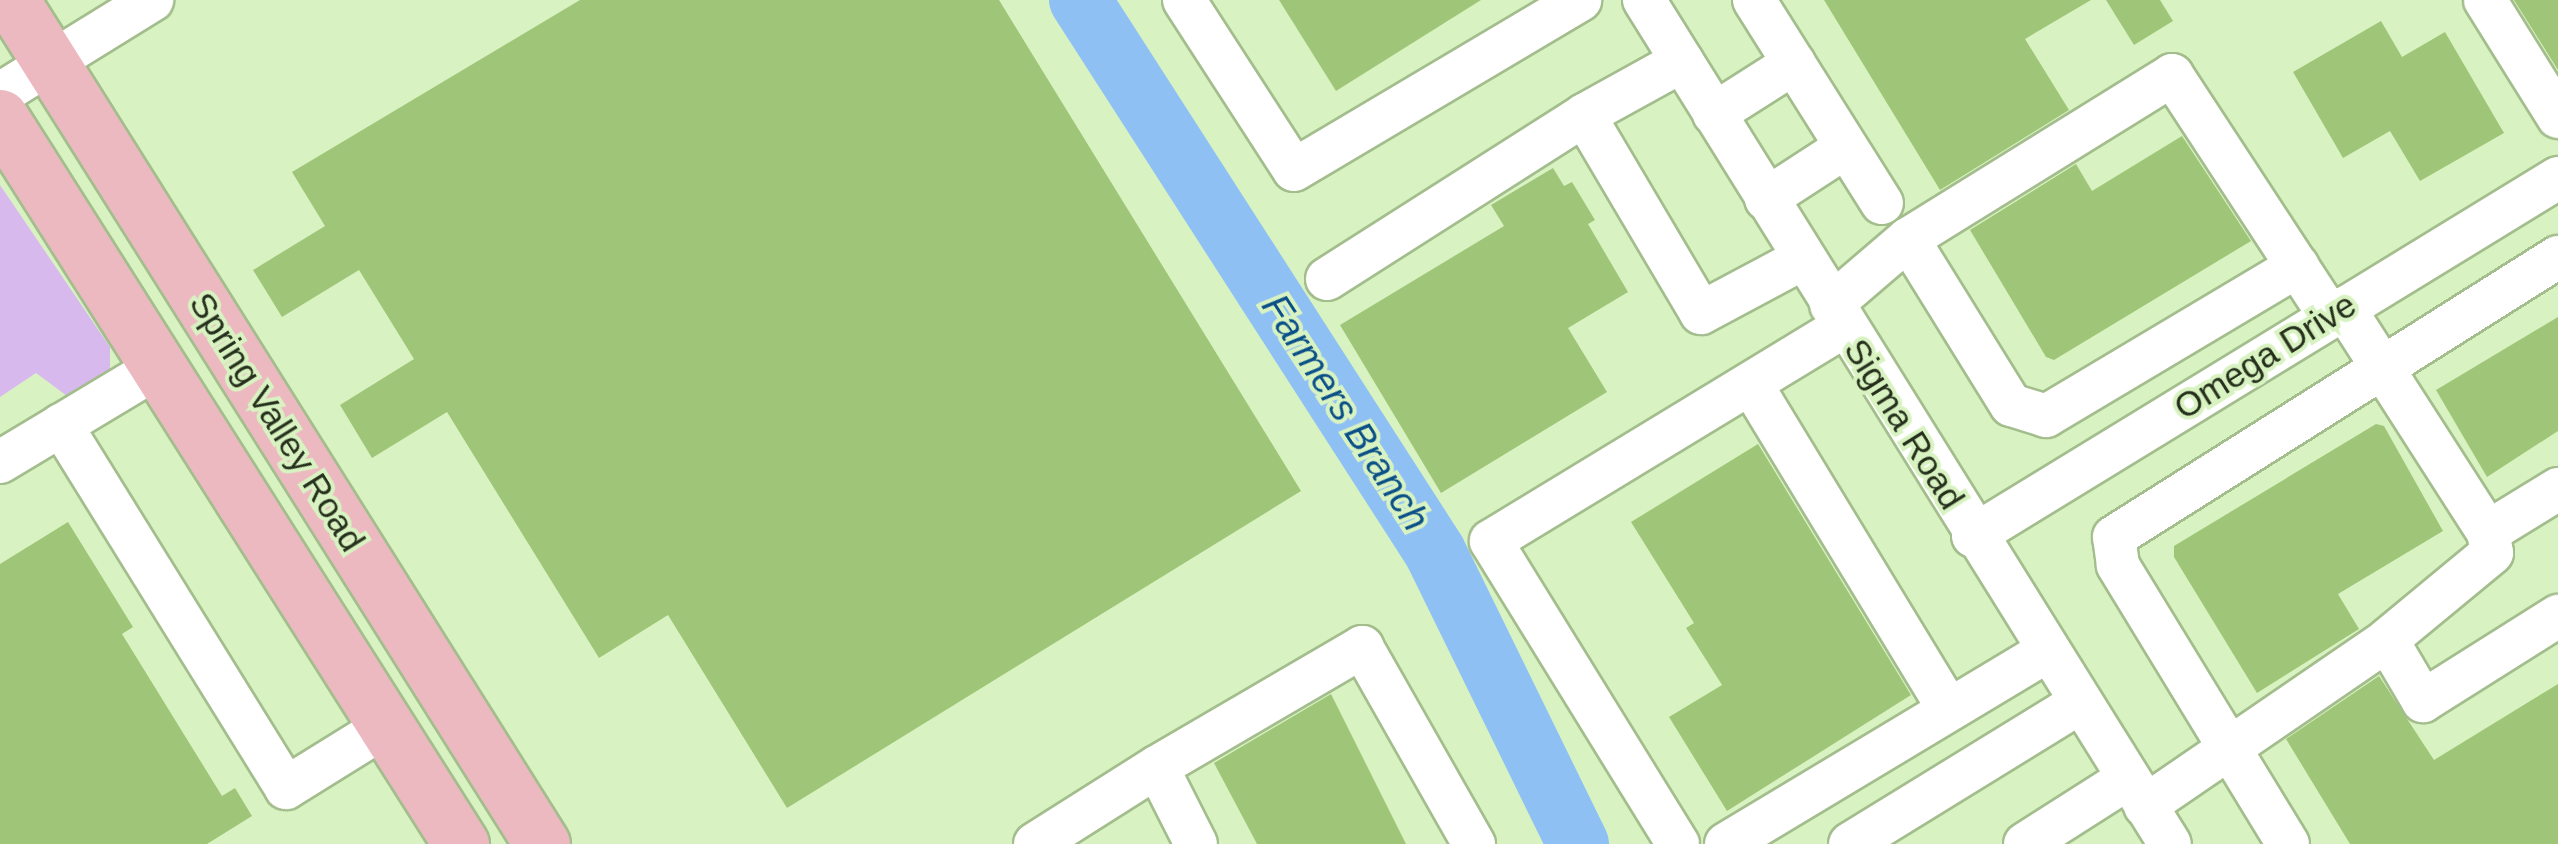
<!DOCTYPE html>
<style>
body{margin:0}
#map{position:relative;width:2558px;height:844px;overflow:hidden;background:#d8f3c1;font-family:Arial,sans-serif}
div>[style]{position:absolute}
.green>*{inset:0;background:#d8b9ee}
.river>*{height:62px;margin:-31px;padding:0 31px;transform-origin:31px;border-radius:31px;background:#8fc0f4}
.building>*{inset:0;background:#9fc678}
.roads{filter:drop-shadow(2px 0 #a3bd8d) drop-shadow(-2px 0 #a3bd8d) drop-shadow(0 2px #a3bd8d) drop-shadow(0 -2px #a3bd8d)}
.minor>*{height:42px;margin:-21px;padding:0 21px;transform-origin:21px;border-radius:21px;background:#fff}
.major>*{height:55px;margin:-27.5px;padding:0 27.5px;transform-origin:27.5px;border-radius:27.5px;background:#ecb9c1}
span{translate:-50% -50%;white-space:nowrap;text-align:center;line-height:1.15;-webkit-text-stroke:8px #d8f3c1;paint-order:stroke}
.street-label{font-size:35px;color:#252f1c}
.water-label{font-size:38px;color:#0a4f88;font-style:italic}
</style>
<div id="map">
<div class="green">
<i style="clip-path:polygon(0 185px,110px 347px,110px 387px,86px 410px,36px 373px,0 397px)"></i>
</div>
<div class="river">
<i style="left:1080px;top:0;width:656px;rotate:57.25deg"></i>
<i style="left:1435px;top:552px;width:325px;rotate:63.9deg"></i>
</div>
<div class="building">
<i style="clip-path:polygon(580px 0,999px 0,1301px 491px,787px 808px,668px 615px,599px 658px,447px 412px,372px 458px,340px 405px,414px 359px,359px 270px,282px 317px,253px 270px,325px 226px,292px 172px)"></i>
<i style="clip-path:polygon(1279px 0,1481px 0,1336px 91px)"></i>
<i style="clip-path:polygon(1824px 0,2091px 0,2025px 39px,2069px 110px,1940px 190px)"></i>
<i style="clip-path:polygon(2106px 0,2160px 0,2173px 21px,2134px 45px)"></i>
<i style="clip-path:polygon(2514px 0,2558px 0,2558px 70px)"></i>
<i style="clip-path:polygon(2381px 21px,2402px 57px,2445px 32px,2504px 133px,2420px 181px,2390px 131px,2343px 158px,2293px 72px)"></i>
<i style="clip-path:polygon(2182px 136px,2251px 241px,2054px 360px,2046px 357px,1970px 230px,2076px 164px,2092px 191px)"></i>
<i style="clip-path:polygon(1553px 168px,1564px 186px,1572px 182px,1595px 220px,1588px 224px,1628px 292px,1568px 328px,1607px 392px,1441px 493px,1340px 325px,1504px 226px,1491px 205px)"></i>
<i style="clip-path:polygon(2558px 317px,2558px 431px,2487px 477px,2436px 390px)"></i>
<i style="clip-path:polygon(2376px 424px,2384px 426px,2443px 531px,2338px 594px,2359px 629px,2257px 693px,2174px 557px,2174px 546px)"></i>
<i style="clip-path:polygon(1758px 444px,1911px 695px,1727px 811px,1669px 717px,1722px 685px,1686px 628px,1694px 623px,1631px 522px)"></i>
<i style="clip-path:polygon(68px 522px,133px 627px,122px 634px,222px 796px,235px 788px,252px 816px,207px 844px,0 844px,0 564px)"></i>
<i style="clip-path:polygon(2379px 676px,2434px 760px,2558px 684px,2558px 844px,2350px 844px,2286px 739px)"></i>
<i style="clip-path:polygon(1331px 694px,1406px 844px,1257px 844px,1214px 763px)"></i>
</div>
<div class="roads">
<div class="minor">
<i style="left:1184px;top:0;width:202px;rotate:57.1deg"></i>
<i style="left:1294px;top:170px;width:333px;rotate:-30.7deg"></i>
<i style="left:1644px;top:0;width:994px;rotate:58.07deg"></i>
<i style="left:1754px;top:0;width:240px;rotate:57.8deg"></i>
<i style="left:2485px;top:0;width:138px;rotate:58deg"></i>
<i style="left:1682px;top:61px;width:112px;rotate:151.1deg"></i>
<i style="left:1584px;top:115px;width:230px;rotate:59.4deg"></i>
<i style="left:1701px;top:313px;width:115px;rotate:-28.1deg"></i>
<i style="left:0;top:94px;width:179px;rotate:-31.7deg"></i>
<i style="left:1714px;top:114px;width:95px;rotate:-32.5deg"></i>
<i style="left:1766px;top:199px;width:95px;rotate:-33deg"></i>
<i style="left:1908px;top:239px;width:195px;rotate:58.2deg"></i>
<i style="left:2011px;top:405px;width:37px;rotate:17deg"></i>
<i style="left:2046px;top:416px;width:293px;rotate:-30.8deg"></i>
<i style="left:1327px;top:279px;width:305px;rotate:-32.5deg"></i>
<i style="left:1831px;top:305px;width:101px;rotate:-40.6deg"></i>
<i style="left:1908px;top:239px;width:311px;rotate:-31.8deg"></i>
<i style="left:2172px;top:75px;width:288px;rotate:56.8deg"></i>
<i style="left:2344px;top:308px;width:266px;rotate:57.3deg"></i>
<i style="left:2488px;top:532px;width:21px;rotate:79deg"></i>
<i style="left:2492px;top:553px;width:136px;rotate:140.4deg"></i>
<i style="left:1751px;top:384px;width:381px;rotate:58.7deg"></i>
<i style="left:61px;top:425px;width:427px;rotate:58.2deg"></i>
<i style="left:286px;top:788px;width:118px;rotate:-31.8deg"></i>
<i style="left:0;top:462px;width:184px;rotate:-31deg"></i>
<i style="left:2488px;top:532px;width:82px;rotate:-31.6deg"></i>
<i style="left:1973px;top:536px;width:686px;rotate:-31.47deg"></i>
<i style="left:1157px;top:767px;width:238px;rotate:-30.3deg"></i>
<i style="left:1362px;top:647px;width:227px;rotate:60.4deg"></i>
<i style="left:2145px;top:806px;width:293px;rotate:-34.4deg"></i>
<i style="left:2387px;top:640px;width:71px;rotate:59.5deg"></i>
<i style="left:2423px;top:701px;width:160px;rotate:-32.2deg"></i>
<i style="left:1035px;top:844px;width:144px;rotate:-32.3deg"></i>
<i style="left:1157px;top:767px;width:86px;rotate:63.1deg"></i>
<i style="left:1678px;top:844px;width:356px;rotate:-121.7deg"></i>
<i style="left:1491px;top:541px;width:413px;rotate:-31.3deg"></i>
<i style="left:1726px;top:844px;width:372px;rotate:-31deg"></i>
<i style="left:1850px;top:844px;width:268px;rotate:-31.6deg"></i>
<i style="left:2025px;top:844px;width:121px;rotate:-32.5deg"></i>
<i style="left:2288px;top:844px;width:327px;rotate:-121.4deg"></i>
<i style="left:2118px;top:565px;width:28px;rotate:-98deg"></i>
<i style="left:2114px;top:537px;width:525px;rotate:-32.24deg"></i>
</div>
<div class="major">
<i style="left:11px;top:0;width:997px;rotate:57.82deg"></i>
<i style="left:0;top:117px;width:861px;rotate:57.62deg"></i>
</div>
</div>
<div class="street-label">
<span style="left:2265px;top:356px;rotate:-32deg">Omega Drive</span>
<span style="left:277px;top:422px;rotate:58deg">Spring Valley Road</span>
<span style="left:1904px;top:424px;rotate:58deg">Sigma Road</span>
</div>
<div class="water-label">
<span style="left:1345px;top:413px;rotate:57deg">Farmers Branch</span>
</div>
</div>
